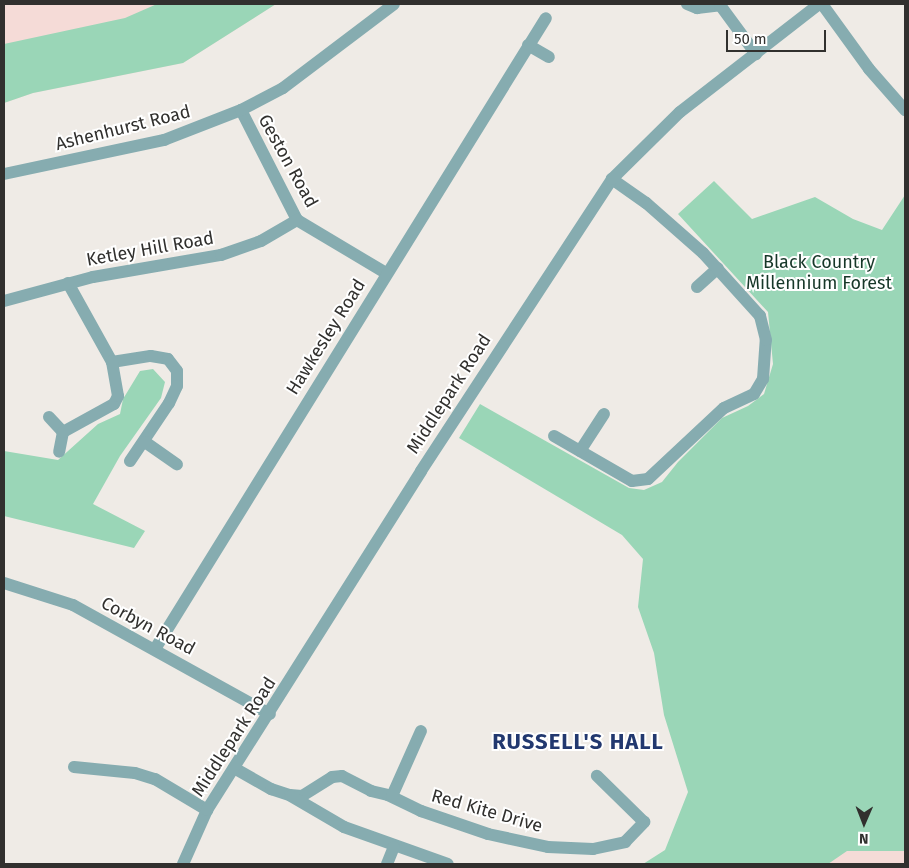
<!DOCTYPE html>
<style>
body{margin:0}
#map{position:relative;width:909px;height:868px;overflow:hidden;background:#efebe6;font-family:"Fira Sans",sans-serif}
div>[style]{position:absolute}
.education>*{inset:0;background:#f5dbd7}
.green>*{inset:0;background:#9ad6b7}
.minor>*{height:12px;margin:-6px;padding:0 6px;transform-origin:6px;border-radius:6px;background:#86acb0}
span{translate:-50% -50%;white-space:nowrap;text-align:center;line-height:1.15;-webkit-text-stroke:4px #fff;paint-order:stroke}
.street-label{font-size:18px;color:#31302e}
.park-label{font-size:18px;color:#163728}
.district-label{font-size:22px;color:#22386f;font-weight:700;letter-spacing:1px}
.frame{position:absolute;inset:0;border:5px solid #31302e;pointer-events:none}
.north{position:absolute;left:839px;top:798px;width:50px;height:50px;-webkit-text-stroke:4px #fff;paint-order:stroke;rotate:181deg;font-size:14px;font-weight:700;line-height:20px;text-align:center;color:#31302e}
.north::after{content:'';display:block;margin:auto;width:18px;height:22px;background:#31302e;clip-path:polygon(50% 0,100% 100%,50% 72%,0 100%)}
.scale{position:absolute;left:726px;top:30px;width:100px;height:22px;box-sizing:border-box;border:2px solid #31302e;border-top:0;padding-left:6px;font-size:15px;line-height:18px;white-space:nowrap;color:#31302e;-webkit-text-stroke:4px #fff;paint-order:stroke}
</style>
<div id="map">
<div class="education">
<i style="clip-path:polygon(4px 4px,276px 4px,183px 63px,33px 93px,4px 103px)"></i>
<i style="clip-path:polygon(829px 835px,905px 845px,905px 864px,828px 864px)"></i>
</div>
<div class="green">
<i style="clip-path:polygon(157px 4px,276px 4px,183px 63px,33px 93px,4px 103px,4px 44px,125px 18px)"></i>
<i style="clip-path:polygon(714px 181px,752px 219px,815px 197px,853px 219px,882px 230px,905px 195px,905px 851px,847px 851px,828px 864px,643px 864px,665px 850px,688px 792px,664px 715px,654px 653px,638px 607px,643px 559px,622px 535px,459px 438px,480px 404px,629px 488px,644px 490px,662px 482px,678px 462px,722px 418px,748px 406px,764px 394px,773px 364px,768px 312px,678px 214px)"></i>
<i style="clip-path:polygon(153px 369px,165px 382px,161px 398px,120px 456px,93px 504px,145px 531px,134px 548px,4px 516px,4px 451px,58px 460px,98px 424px,120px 414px,123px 399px,140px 371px)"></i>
</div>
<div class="minor">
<i style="left:687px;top:4px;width:11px;rotate:22deg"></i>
<i style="left:697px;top:8px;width:23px;rotate:-7deg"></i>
<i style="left:720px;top:5px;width:61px;rotate:53.7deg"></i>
<i style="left:822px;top:4px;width:80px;rotate:54.1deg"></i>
<i style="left:869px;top:69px;width:55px;rotate:48.7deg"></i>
<i style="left:528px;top:45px;width:24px;rotate:30deg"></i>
<i style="left:241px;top:110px;width:123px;rotate:63deg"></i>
<i style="left:297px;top:220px;width:104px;rotate:30.8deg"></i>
<i style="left:4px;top:174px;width:164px;rotate:-12deg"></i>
<i style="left:164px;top:140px;width:83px;rotate:-21.3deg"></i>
<i style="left:241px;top:110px;width:47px;rotate:-27.6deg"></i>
<i style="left:283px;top:88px;width:139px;rotate:-37.1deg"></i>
<i style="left:68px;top:283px;width:90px;rotate:60.9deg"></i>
<i style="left:112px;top:362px;width:39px;rotate:-9deg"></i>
<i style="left:151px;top:356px;width:17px;rotate:10deg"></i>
<i style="left:168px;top:359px;width:15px;rotate:53deg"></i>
<i style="left:177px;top:371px;width:15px;rotate:90deg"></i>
<i style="left:177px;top:386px;width:19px;rotate:115deg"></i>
<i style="left:169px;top:403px;width:70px;rotate:123.9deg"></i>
<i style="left:697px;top:287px;width:28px;rotate:-42deg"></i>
<i style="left:4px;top:301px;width:92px;rotate:-15.1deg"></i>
<i style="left:93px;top:277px;width:130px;rotate:-9.8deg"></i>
<i style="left:221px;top:255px;width:42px;rotate:-19.3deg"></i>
<i style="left:261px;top:241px;width:42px;rotate:-30.3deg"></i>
<i style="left:49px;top:417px;width:21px;rotate:47deg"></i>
<i style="left:63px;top:432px;width:20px;rotate:101deg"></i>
<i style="left:63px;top:432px;width:58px;rotate:-28.8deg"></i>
<i style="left:114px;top:404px;width:9px;rotate:-63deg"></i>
<i style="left:118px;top:396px;width:35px;rotate:-100deg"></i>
<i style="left:554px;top:436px;width:90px;rotate:30deg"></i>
<i style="left:632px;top:481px;width:16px;rotate:-7deg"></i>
<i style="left:648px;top:479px;width:104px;rotate:-43.1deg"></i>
<i style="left:724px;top:408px;width:33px;rotate:-25deg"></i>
<i style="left:754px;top:394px;width:17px;rotate:-59deg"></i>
<i style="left:763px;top:379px;width:39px;rotate:-86deg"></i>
<i style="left:766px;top:340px;width:25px;rotate:-104deg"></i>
<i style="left:760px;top:316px;width:85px;rotate:-132.1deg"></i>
<i style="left:703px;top:253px;width:76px;rotate:-138.7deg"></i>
<i style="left:646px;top:203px;width:42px;rotate:-144.8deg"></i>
<i style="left:145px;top:442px;width:39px;rotate:35deg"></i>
<i style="left:580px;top:451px;width:44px;rotate:-57deg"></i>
<i style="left:4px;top:583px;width:72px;rotate:17.7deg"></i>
<i style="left:73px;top:605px;width:225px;rotate:29deg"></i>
<i style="left:155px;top:649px;width:742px;rotate:-58.22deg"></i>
<i style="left:74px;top:767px;width:61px;rotate:5.6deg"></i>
<i style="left:135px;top:773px;width:21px;rotate:17deg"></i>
<i style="left:155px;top:779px;width:61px;rotate:30.8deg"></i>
<i style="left:234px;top:768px;width:43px;rotate:29.6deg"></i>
<i style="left:271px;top:789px;width:20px;rotate:18deg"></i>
<i style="left:290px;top:795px;width:12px;rotate:5deg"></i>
<i style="left:302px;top:796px;width:36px;rotate:-32deg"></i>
<i style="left:332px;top:777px;width:10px;rotate:-6deg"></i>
<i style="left:342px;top:776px;width:33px;rotate:27deg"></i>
<i style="left:371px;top:791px;width:17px;rotate:13deg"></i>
<i style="left:388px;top:795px;width:37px;rotate:26deg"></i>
<i style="left:421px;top:811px;width:71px;rotate:18.9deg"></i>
<i style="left:488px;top:834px;width:61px;rotate:12.2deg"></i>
<i style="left:548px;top:847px;width:45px;rotate:2.5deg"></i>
<i style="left:593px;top:849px;width:33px;rotate:-12deg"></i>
<i style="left:625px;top:842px;width:28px;rotate:-46deg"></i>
<i style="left:644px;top:822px;width:66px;rotate:-135.6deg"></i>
<i style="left:291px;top:796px;width:61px;rotate:30.3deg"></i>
<i style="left:344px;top:827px;width:110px;rotate:19.6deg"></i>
<i style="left:392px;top:796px;width:71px;rotate:-66deg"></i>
<i style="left:183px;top:864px;width:59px;rotate:-66deg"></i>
<i style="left:207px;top:810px;width:401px;rotate:-57.7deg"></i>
<i style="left:421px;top:471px;width:349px;rotate:-56.8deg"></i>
<i style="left:612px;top:179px;width:95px;rotate:-44.6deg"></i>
<i style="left:680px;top:112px;width:176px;rotate:-37.8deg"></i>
<i style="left:387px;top:864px;width:18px;rotate:-68deg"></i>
</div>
<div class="street-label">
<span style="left:123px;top:128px;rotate:-14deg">Ashenhurst Road</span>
<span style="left:288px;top:161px;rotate:61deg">Geston Road</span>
<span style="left:150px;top:249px;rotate:-10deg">Ketley Hill Road</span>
<span style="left:326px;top:337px;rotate:-58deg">Hawkesley Road</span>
<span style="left:449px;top:394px;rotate:-57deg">Middlepark Road</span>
<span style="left:148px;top:626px;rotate:28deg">Corbyn Road</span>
<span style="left:234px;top:737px;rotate:-57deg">Middlepark Road</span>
<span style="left:487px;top:811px;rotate:16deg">Red Kite Drive</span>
</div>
<div class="park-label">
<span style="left:819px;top:273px">Black Country<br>Millennium Forest</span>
</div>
<div class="district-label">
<span style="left:578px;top:742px">RUSSELL'S HALL</span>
</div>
<div class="frame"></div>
<div class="north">N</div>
<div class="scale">50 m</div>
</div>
